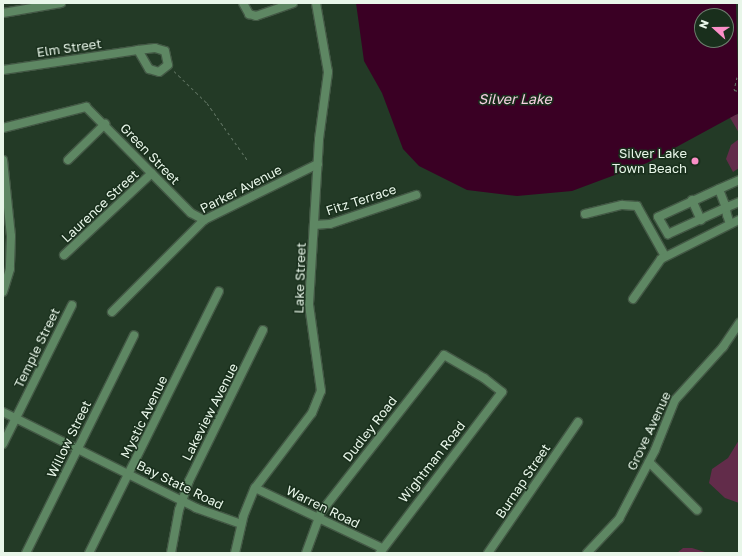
<!DOCTYPE html>
<style>
body{margin:0}
#map{position:relative;width:742px;height:556px;overflow:hidden;background:#233a26;font-family:"Golos Text",sans-serif}
div>[style]{position:absolute}
.green>*{inset:0;background:#622c4a}
.water>*{inset:0;background:#3a0024}
.path>*{height:1px;margin-top:-0.5px;transform-origin:0;background:repeating-linear-gradient(90deg,#617563 0 3px,transparent 0 6px)}
.roads{filter:drop-shadow(1px 0 #435845) drop-shadow(-1px 0 #435845) drop-shadow(0 1px #435845) drop-shadow(0 -1px #435845)}
.minor>*{height:8px;margin:-4px;padding:0 4px;transform-origin:4px;border-radius:4px;background:#5e8763}
.dots>*{width:11px;height:11px;translate:-50% -50%;box-sizing:border-box;border:2px solid #192f1c;border-radius:50%}
span{translate:-50% -50%;white-space:nowrap;text-align:center;line-height:1.15;-webkit-text-stroke:3px #192f1c;paint-order:stroke}
.street-label{font-size:13px;color:#e8f6e9}
.poi-label{font-size:13px;color:#e8f6e9}
.right{translate:-100% -50%;text-align:right}
.water-label{font-size:14px;color:#f7cfe2;font-style:italic}
.frame{position:absolute;inset:0;border:4px solid #e8f6e9;pointer-events:none}
.north{position:absolute;left:694px;top:8px;width:40px;height:40px;box-sizing:border-box;background:#192f1c;border:1px solid #6c7f6e;border-radius:50%;rotate:291deg;font-size:11px;font-weight:700;line-height:16px;text-align:center;color:#e8f6e9}
.north::after{content:'';display:block;margin:auto;width:14px;height:18px;background:#fa8fc7;clip-path:polygon(50% 0,100% 100%,50% 72%,0 100%)}
</style>
<div id="map">
<div class="green">
<i style="clip-path:polygon(739px 114px,739px 133px,729px 116px)"></i>
<i style="clip-path:polygon(739px 139px,739px 168px,733px 172px,726px 159px,731px 145px)"></i>
<i style="clip-path:polygon(739px 440px,739px 503px,725px 498px,709px 483px,712px 469px,728px 458px)"></i>
<i style="clip-path:polygon(683px 548px,692px 548px,708px 553px,677px 553px)"></i>
</div>
<div class="water">
<i style="clip-path:polygon(evenodd,356px 3px,736px 3px,739px 113px,647px 163px,572px 191px,517px 196px,467px 190px,419px 166px,403px 149px,382px 93px,364px 61px,356px 3px,702px 16px,726px 16px,726px 40px,702px 40px,702px 16px)"></i>
</div>
<div class="path">
<i style="left:174px;top:71px;width:46px;rotate:44.1deg"></i>
<i style="left:207px;top:103px;width:71px;rotate:54.7deg"></i>
<i style="left:737px;top:77px;width:13px;rotate:103deg"></i>
<i style="left:734px;top:90px;width:5px;rotate:11deg"></i>
</div>
<div class="roads">
<div class="minor">
<i style="left:243px;top:3px;width:13px;rotate:61deg"></i>
<i style="left:249px;top:14px;width:7px;rotate:16deg"></i>
<i style="left:256px;top:16px;width:39px;rotate:-19deg"></i>
<i style="left:3px;top:13px;width:59px;rotate:-9.8deg"></i>
<i style="left:3px;top:70px;width:136px;rotate:-8.4deg"></i>
<i style="left:138px;top:50px;width:17px;rotate:-7deg"></i>
<i style="left:155px;top:48px;width:10px;rotate:17deg"></i>
<i style="left:165px;top:51px;width:14px;rotate:78deg"></i>
<i style="left:168px;top:65px;width:11px;rotate:142deg"></i>
<i style="left:159px;top:72px;width:10px;rotate:-163deg"></i>
<i style="left:149px;top:69px;width:22px;rotate:-120deg"></i>
<i style="left:3px;top:128px;width:86px;rotate:-14.2deg"></i>
<i style="left:86px;top:107px;width:149px;rotate:45.3deg"></i>
<i style="left:191px;top:213px;width:15px;rotate:28deg"></i>
<i style="left:3px;top:160px;width:76px;rotate:84deg"></i>
<i style="left:11px;top:236px;width:33px;rotate:92deg"></i>
<i style="left:10px;top:269px;width:24px;rotate:107deg"></i>
<i style="left:68px;top:160px;width:52px;rotate:-44.2deg"></i>
<i style="left:719px;top:189px;width:22px;rotate:-24deg"></i>
<i style="left:692px;top:200px;width:22px;rotate:66deg"></i>
<i style="left:585px;top:214px;width:38px;rotate:-14deg"></i>
<i style="left:622px;top:205px;width:15px;rotate:4deg"></i>
<i style="left:637px;top:206px;width:57px;rotate:60.8deg"></i>
<i style="left:730px;top:224px;width:9px;rotate:-108deg"></i>
<i style="left:727px;top:215px;width:5px;rotate:-101deg"></i>
<i style="left:726px;top:210px;width:2px;rotate:-117deg"></i>
<i style="left:725px;top:208px;width:3px;rotate:-90deg"></i>
<i style="left:725px;top:205px;width:17px;rotate:-111deg"></i>
<i style="left:719px;top:189px;width:67px;rotate:155.3deg"></i>
<i style="left:658px;top:217px;width:20px;rotate:60deg"></i>
<i style="left:668px;top:234px;width:63px;rotate:-24.5deg"></i>
<i style="left:725px;top:208px;width:15px;rotate:-23deg"></i>
<i style="left:314px;top:225px;width:16px;rotate:-4deg"></i>
<i style="left:330px;top:224px;width:91px;rotate:-18.6deg"></i>
<i style="left:64px;top:255px;width:120px;rotate:-43deg"></i>
<i style="left:633px;top:299px;width:49px;rotate:-55deg"></i>
<i style="left:661px;top:259px;width:87px;rotate:-26.6deg"></i>
<i style="left:112px;top:312px;width:130px;rotate:-45deg"></i>
<i style="left:204px;top:220px;width:127px;rotate:-26.2deg"></i>
<i style="left:3px;top:412px;width:216px;rotate:26.4deg"></i>
<i style="left:196px;top:508px;width:48px;rotate:19.6deg"></i>
<i style="left:3px;top:444px;width:155px;rotate:-63.6deg"></i>
<i style="left:649px;top:462px;width:68px;rotate:45deg"></i>
<i style="left:255px;top:488px;width:140px;rotate:25.3deg"></i>
<i style="left:26px;top:553px;width:243px;rotate:-63.6deg"></i>
<i style="left:89px;top:553px;width:292px;rotate:-63.6deg"></i>
<i style="left:171px;top:553px;width:44px;rotate:-79.5deg"></i>
<i style="left:179px;top:510px;width:31px;rotate:-71deg"></i>
<i style="left:189px;top:481px;width:168px;rotate:-63.9deg"></i>
<i style="left:235px;top:553px;width:37px;rotate:-77deg"></i>
<i style="left:243px;top:517px;width:31px;rotate:-68deg"></i>
<i style="left:255px;top:488px;width:94px;rotate:-52.8deg"></i>
<i style="left:312px;top:413px;width:24px;rotate:-68deg"></i>
<i style="left:321px;top:391px;width:88px;rotate:-97.9deg"></i>
<i style="left:309px;top:304px;width:165px;rotate:-86.5deg"></i>
<i style="left:319px;top:139px;width:68px;rotate:-82.3deg"></i>
<i style="left:328px;top:72px;width:70px;rotate:-99.9deg"></i>
<i style="left:306px;top:553px;width:44px;rotate:-69.9deg"></i>
<i style="left:321px;top:512px;width:199px;rotate:-51.9deg"></i>
<i style="left:444px;top:355px;width:46px;rotate:29.9deg"></i>
<i style="left:484px;top:378px;width:23px;rotate:38deg"></i>
<i style="left:502px;top:392px;width:202px;rotate:127.2deg"></i>
<i style="left:488px;top:553px;width:159px;rotate:-55.5deg"></i>
<i style="left:587px;top:553px;width:47px;rotate:-46.7deg"></i>
<i style="left:619px;top:519px;width:78px;rotate:-62.4deg"></i>
<i style="left:655px;top:450px;width:54px;rotate:-68.2deg"></i>
<i style="left:675px;top:400px;width:72px;rotate:-47.8deg"></i>
<i style="left:723px;top:347px;width:29px;rotate:-56deg"></i>
</div>
</div>
<div class="dots">
<i style="left:695px;top:161px;background:#fa8fc7"></i>
</div>
<div class="street-label">
<span style="left:69px;top:48px;rotate:-8deg">Elm Street</span>
<span style="left:150px;top:154px;rotate:46deg">Green Street</span>
<span style="left:241px;top:189px;rotate:-27deg">Parker Avenue</span>
<span style="left:361px;top:200px;rotate:-18deg">Fitz Terrace</span>
<span style="left:100px;top:206px;rotate:-43deg">Laurence Street</span>
<span style="left:300px;top:278px;rotate:-88deg">Lake Street</span>
<span style="left:37px;top:348px;rotate:-64deg">Temple Street</span>
<span style="left:210px;top:412px;rotate:-63deg">Lakeview Avenue</span>
<span style="left:144px;top:417px;rotate:-64deg">Mystic Avenue</span>
<span style="left:370px;top:429px;rotate:-52deg">Dudley Road</span>
<span style="left:649px;top:431px;rotate:-65deg">Grove Avenue</span>
<span style="left:69px;top:439px;rotate:-64deg">Willow Street</span>
<span style="left:432px;top:462px;rotate:-52deg">Wightman Road</span>
<span style="left:523px;top:481px;rotate:-56deg">Burnap Street</span>
<span style="left:180px;top:485px;rotate:26deg">Bay State Road</span>
<span style="left:323px;top:507px;rotate:26deg">Warren Road</span>
</div>
<div class="poi-label">
<span class="right" style="left:687px;top:161px">Silver Lake<br>Town Beach</span>
</div>
<div class="water-label">
<span style="left:515px;top:99px">Silver Lake</span>
</div>
<div class="frame"></div>
<div class="north">N</div>
</div>
